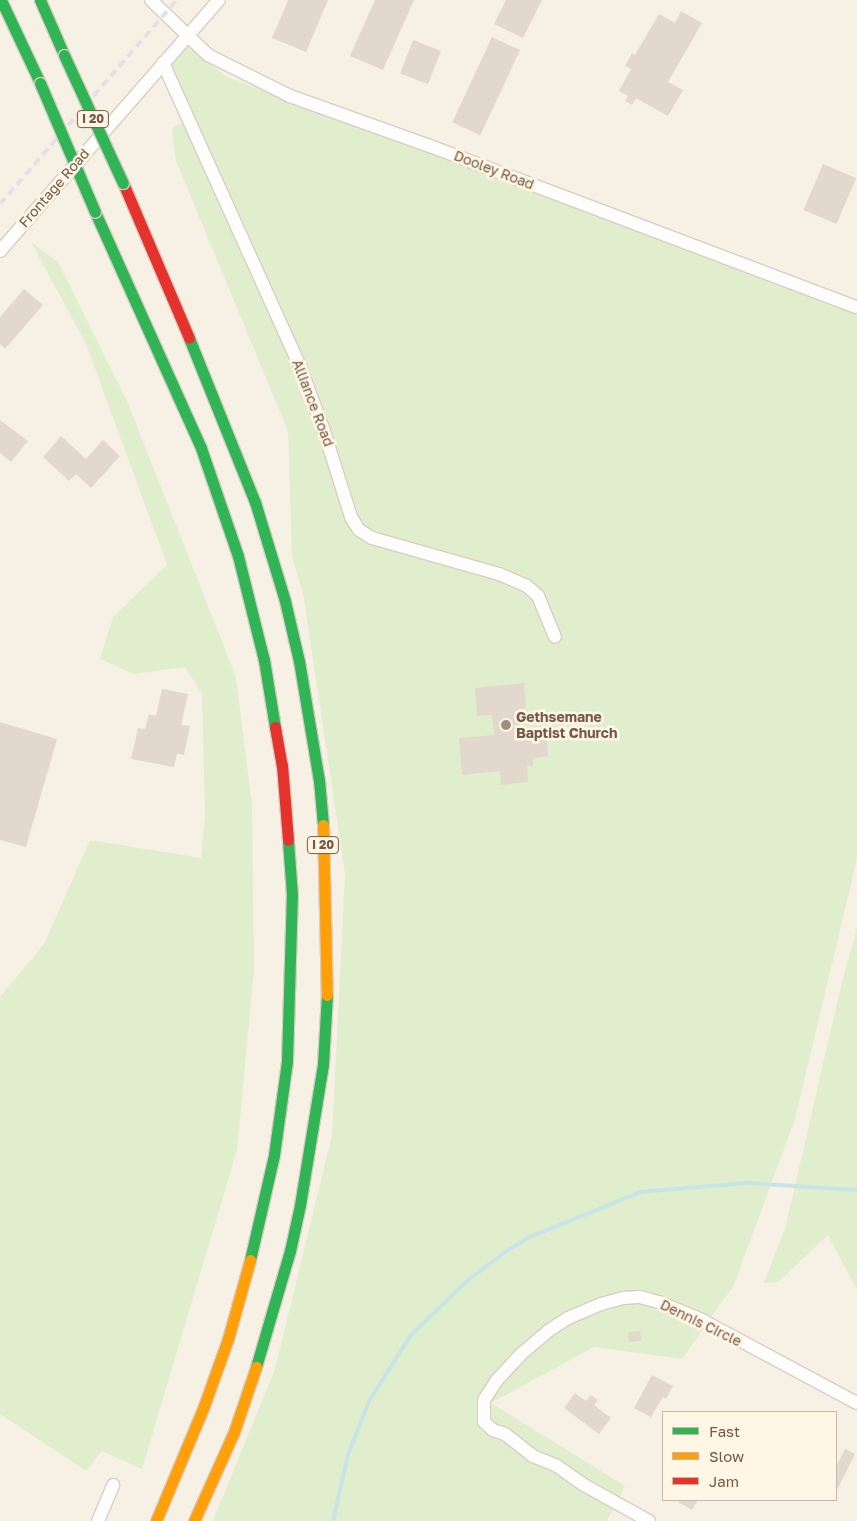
<!DOCTYPE html>
<style>
body{margin:0}
#map{position:relative;width:857px;height:1521px;overflow:hidden;background:#f7f1e5;font-family:"Golos Text",sans-serif}
div>[style]{position:absolute}
.green>*{inset:0;background:#e0eece}
.stream>*{height:4px;margin:-2px;padding:0 2px;transform-origin:2px;border-radius:2px;background:#c7e4e7}
.building>*{inset:0;background:#e3d8cd;transform-origin:0 0}
.roads{filter:drop-shadow(1px 0 #d8cec4) drop-shadow(-1px 0 #d8cec4) drop-shadow(0 1px #d8cec4) drop-shadow(0 -1px #d8cec4)}
.street>*{height:12px;margin:-6px;padding:0 6px;transform-origin:6px;border-radius:6px;background:#fefdfb}
.fast>*{height:11px;margin:-5.5px;padding:0 5.5px;transform-origin:5.5px;border-radius:5.5px;background:#30b455}
.slow>*{height:11px;margin:-5.5px;padding:0 5.5px;transform-origin:5.5px;border-radius:5.5px;background:#ff9f0a}
.jam>*{height:11px;margin:-5.5px;padding:0 5.5px;transform-origin:5.5px;border-radius:5.5px;background:#e5322d}
.rail>*{height:4px;margin-top:-2px;transform-origin:0;background:repeating-linear-gradient(90deg,#e4e1e3 0 8px,transparent 0 13px)}
.bridges{filter:drop-shadow(1px 0 #d5ccc2) drop-shadow(-1px 0 #d5ccc2) drop-shadow(0 1px #d5ccc2) drop-shadow(0 -1px #d5ccc2)}
.fast-bridge>*{height:11px;margin:-5.5px;padding:0 5.5px;transform-origin:5.5px;border-radius:5.5px;background:#30b455}
.dots>*{width:14px;height:14px;translate:-50% -50%;box-sizing:border-box;border:2px solid #fff6e6;border-radius:50%}
span{translate:-50% -50%;white-space:nowrap;text-align:center;line-height:1.15;-webkit-text-stroke:5px #fff6e6;paint-order:stroke}
.shield-label span{padding:1px 4px;background:#fff6e6;border:1px solid;border-radius:4px;-webkit-text-stroke-width:0}
.shield-label{font-size:12px;color:#755845;font-weight:700}
.street-label{font-size:14px;color:#755845}
.poi-label{font-size:14px;color:#755845;font-weight:700}
.left{translate:0 -50%;text-align:left}
.legend{position:absolute;left:662px;top:1411px;width:175px;height:90px;box-sizing:border-box;background:#fff6e6;border:1px solid #c8b7a6;margin:0;padding:6px 9px;list-style:none;font-size:15px;color:#755845}
.legend li{display:flex;align-items:center;gap:10px;height:25px}
.legend b{width:25px;border:1px solid #c8b7a6}
</style>
<div id="map">
<div class="green">
<i style="clip-path:polygon(186px 45px,227px 77px,857px 311px,857px 859px,795px 1119px,734px 1285px,682px 1359px,594px 1347px,491px 1403px,625px 1486px,607px 1521px,213px 1521px,275px 1369px,332px 1135px,345px 874px,303px 593px,292px 557px,288px 431px,176px 161px,172px 128px,193px 117px,170px 64px)"></i>
<i style="clip-path:polygon(31px 242px,58px 262px,127px 401px,236px 677px,252px 805px,254px 970px,237px 1150px,142px 1469px,102px 1451px,86px 1471px,0 1414px,0 997px,44px 944px,90px 840px,201px 858px,205px 816px,202px 694px,185px 667px,134px 674px,100px 659px,113px 617px,167px 565px,86px 344px)"></i>
<i style="clip-path:polygon(857px 928px,857px 1290px,828px 1235px,778px 1282px,764px 1283px,786px 1225px,841px 986px)"></i>
</div>
<div class="stream">
<i style="left:333px;top:1521px;width:68px;rotate:-77.2deg"></i>
<i style="left:348px;top:1455px;width:58px;rotate:-68.7deg"></i>
<i style="left:369px;top:1401px;width:78px;rotate:-57.5deg"></i>
<i style="left:411px;top:1335px;width:79px;rotate:-44deg"></i>
<i style="left:468px;top:1280px;width:50px;rotate:-36.9deg"></i>
<i style="left:508px;top:1250px;width:26px;rotate:-31deg"></i>
<i style="left:530px;top:1237px;width:119px;rotate:-22.2deg"></i>
<i style="left:640px;top:1192px;width:107px;rotate:-4.8deg"></i>
<i style="left:747px;top:1183px;width:110px;rotate:3.6deg"></i>
</div>
<div class="building">
<i style="clip-path:polygon(288px 0,328px 0,306px 52px,272px 38px)"></i>
<i style="clip-path:polygon(375px 0,414px 0,383px 70px,350px 56px)"></i>
<i style="clip-path:polygon(506px 0,542px 0,523px 38px,494px 24px)"></i>
<i style="clip-path:polygon(681px 11px,702px 23px,668px 82px,683px 90px,668px 116px,636px 98px,632px 105px,625px 101px,628px 96px,619px 91px,631px 69px,625px 66px,632px 53px,635px 55px,659px 14px,675px 23px)"></i>
<i style="left:492px;top:37px;width:31px;height:94px;rotate:25deg"></i>
<i style="left:413px;top:40px;width:30px;height:36px;rotate:21deg"></i>
<i style="left:823px;top:164px;width:36px;height:50px;rotate:23deg"></i>
<i style="clip-path:polygon(24px 289px,43px 305px,5px 349px,0 344px,0 317px)"></i>
<i style="clip-path:polygon(0 420px,28px 441px,11px 462px,0 453px)"></i>
<i style="clip-path:polygon(61px 436px,86px 459px,103px 440px,120px 456px,91px 488px,76px 474px,69px 481px,43px 457px)"></i>
<i style="clip-path:polygon(524px 683px,526px 708px,518px 709px,521px 736px,528px 736px,529px 741px,547px 739px,548px 756px,533px 758px,533px 766px,527px 766px,528px 782px,501px 785px,500px 771px,462px 775px,459px 738px,494px 735px,492px 715px,477px 716px,475px 688px)"></i>
<i style="clip-path:polygon(162px 689px,188px 694px,181px 725px,190px 726px,184px 755px,177px 754px,174px 767px,131px 759px,138px 728px,145px 729px,149px 714px,156px 716px)"></i>
<i style="clip-path:polygon(0 722px,57px 739px,26px 847px,0 840px)"></i>
<i style="left:640px;top:1331px;width:10px;height:12px;rotate:84deg"></i>
<i style="clip-path:polygon(652px 1375px,673px 1386px,666px 1399px,663px 1397px,651px 1417px,634px 1408px)"></i>
<i style="clip-path:polygon(575px 1393px,586px 1401px,591px 1395px,598px 1400px,594px 1405px,611px 1418px,599px 1434px,564px 1408px)"></i>
<i style="clip-path:polygon(845px 1449px,855px 1454px,836px 1492px,836px 1467px)"></i>
<i style="clip-path:polygon(679px 1500px,698px 1500px,692px 1510px,678px 1502px)"></i>
</div>
<div class="roads">
<div class="street">
<i style="left:151px;top:0;width:79px;rotate:44deg"></i>
<i style="left:208px;top:55px;width:92px;rotate:26.6deg"></i>
<i style="left:290px;top:96px;width:149px;rotate:19.7deg"></i>
<i style="left:430px;top:146px;width:456px;rotate:20.7deg"></i>
<i style="left:163px;top:63px;width:336px;rotate:65.7deg"></i>
<i style="left:301px;top:369px;width:63px;rotate:69.6deg"></i>
<i style="left:323px;top:428px;width:93px;rotate:72.5deg"></i>
<i style="left:351px;top:517px;width:15px;rotate:58deg"></i>
<i style="left:359px;top:530px;width:15px;rotate:32deg"></i>
<i style="left:372px;top:538px;width:132px;rotate:15.8deg"></i>
<i style="left:499px;top:574px;width:30px;rotate:23deg"></i>
<i style="left:527px;top:586px;width:15px;rotate:42deg"></i>
<i style="left:538px;top:596px;width:44px;rotate:67.5deg"></i>
<i style="left:0;top:251px;width:333px;rotate:-48.9deg"></i>
<i style="left:98px;top:1521px;width:39px;rotate:-67deg"></i>
<i style="left:649px;top:1521px;width:74px;rotate:-151deg"></i>
<i style="left:584px;top:1485px;width:35px;rotate:-145deg"></i>
<i style="left:555px;top:1465px;width:24px;rotate:-158deg"></i>
<i style="left:533px;top:1456px;width:36px;rotate:-142deg"></i>
<i style="left:505px;top:1434px;width:13px;rotate:-162deg"></i>
<i style="left:493px;top:1430px;width:12px;rotate:-138deg"></i>
<i style="left:484px;top:1422px;width:22px;rotate:-90deg"></i>
<i style="left:484px;top:1400px;width:24px;rotate:-57deg"></i>
<i style="left:497px;top:1380px;width:35px;rotate:-47deg"></i>
<i style="left:521px;top:1354px;width:35px;rotate:-40deg"></i>
<i style="left:548px;top:1331px;width:24px;rotate:-33deg"></i>
<i style="left:568px;top:1318px;width:36px;rotate:-23deg"></i>
<i style="left:601px;top:1304px;width:24px;rotate:-15deg"></i>
<i style="left:624px;top:1298px;width:16px;rotate:-4deg"></i>
<i style="left:640px;top:1297px;width:20px;rotate:15deg"></i>
<i style="left:659px;top:1302px;width:47px;rotate:22.7deg"></i>
<i style="left:702px;top:1320px;width:176px;rotate:28.2deg"></i>
</div>
<div class="fast">
<i style="left:1px;top:0;width:92px;rotate:64.8deg"></i>
<i style="left:40px;top:0;width:60px;rotate:66.4deg"></i>
<i style="left:95px;top:212px;width:259px;rotate:65.8deg"></i>
<i style="left:201px;top:448px;width:114px;rotate:71.1deg"></i>
<i style="left:238px;top:556px;width:107px;rotate:76deg"></i>
<i style="left:264px;top:660px;width:68px;rotate:80.7deg"></i>
<i style="left:189px;top:338px;width:177px;rotate:68.1deg"></i>
<i style="left:255px;top:502px;width:103px;rotate:73.1deg"></i>
<i style="left:285px;top:601px;width:62px;rotate:76.9deg"></i>
<i style="left:299px;top:661px;width:121px;rotate:80.5deg"></i>
<i style="left:319px;top:780px;width:45px;rotate:84.9deg"></i>
<i style="left:250px;top:1260px;width:108px;rotate:-77.1deg"></i>
<i style="left:274px;top:1155px;width:95px;rotate:-82.1deg"></i>
<i style="left:287px;top:1061px;width:166px;rotate:-88.3deg"></i>
<i style="left:292px;top:895px;width:55px;rotate:-94.2deg"></i>
<i style="left:256px;top:1367px;width:121px;rotate:-73.7deg"></i>
<i style="left:290px;top:1251px;width:47px;rotate:-77.7deg"></i>
<i style="left:300px;top:1205px;width:143px;rotate:-80.7deg"></i>
<i style="left:323px;top:1064px;width:69px;rotate:-86.7deg"></i>
</div>
<div class="slow">
<i style="left:323px;top:825px;width:170px;rotate:88.7deg"></i>
<i style="left:156px;top:1521px;width:125px;rotate:-67.3deg"></i>
<i style="left:204px;top:1406px;width:71px;rotate:-70.3deg"></i>
<i style="left:228px;top:1339px;width:82px;rotate:-74.4deg"></i>
<i style="left:194px;top:1521px;width:98px;rotate:-65.8deg"></i>
<i style="left:234px;top:1432px;width:69px;rotate:-71.3deg"></i>
</div>
<div class="jam">
<i style="left:123px;top:183px;width:168px;rotate:66.9deg"></i>
<i style="left:275px;top:727px;width:39px;rotate:80deg"></i>
<i style="left:282px;top:765px;width:75px;rotate:85.4deg"></i>
</div>
</div>
<div class="rail">
<i style="left:0;top:204px;width:270px;rotate:-49.1deg"></i>
</div>
<div class="bridges">
<div class="fast-bridge">
<i style="left:64px;top:55px;width:141px;rotate:65.3deg"></i>
<i style="left:40px;top:83px;width:140px;rotate:66.9deg"></i>
</div>
</div>
<div class="dots">
<i style="left:506px;top:725px;background:#a28e7d"></i>
</div>
<div class="shield-label">
<span style="left:93px;top:119px">I 20</span>
<span style="left:323px;top:845px">I 20</span>
</div>
<div class="street-label">
<span style="left:494px;top:170px;rotate:21deg">Dooley Road</span>
<span style="left:54px;top:188px;rotate:-49deg">Frontage Road</span>
<span style="left:313px;top:403px;rotate:69deg">Alliance Road</span>
<span style="left:701px;top:1323px;rotate:26deg">Dennis Circle</span>
</div>
<div class="poi-label">
<span class="left" style="left:516px;top:725px">Gethsemane<br>Baptist Church</span>
</div>
<ul class="legend">
<li><b style="height:6px;background:#30b455"></b>Fast</li>
<li><b style="height:6px;background:#ff9f0a"></b>Slow</li>
<li><b style="height:6px;background:#e5322d"></b>Jam</li>
</ul>
</div>
